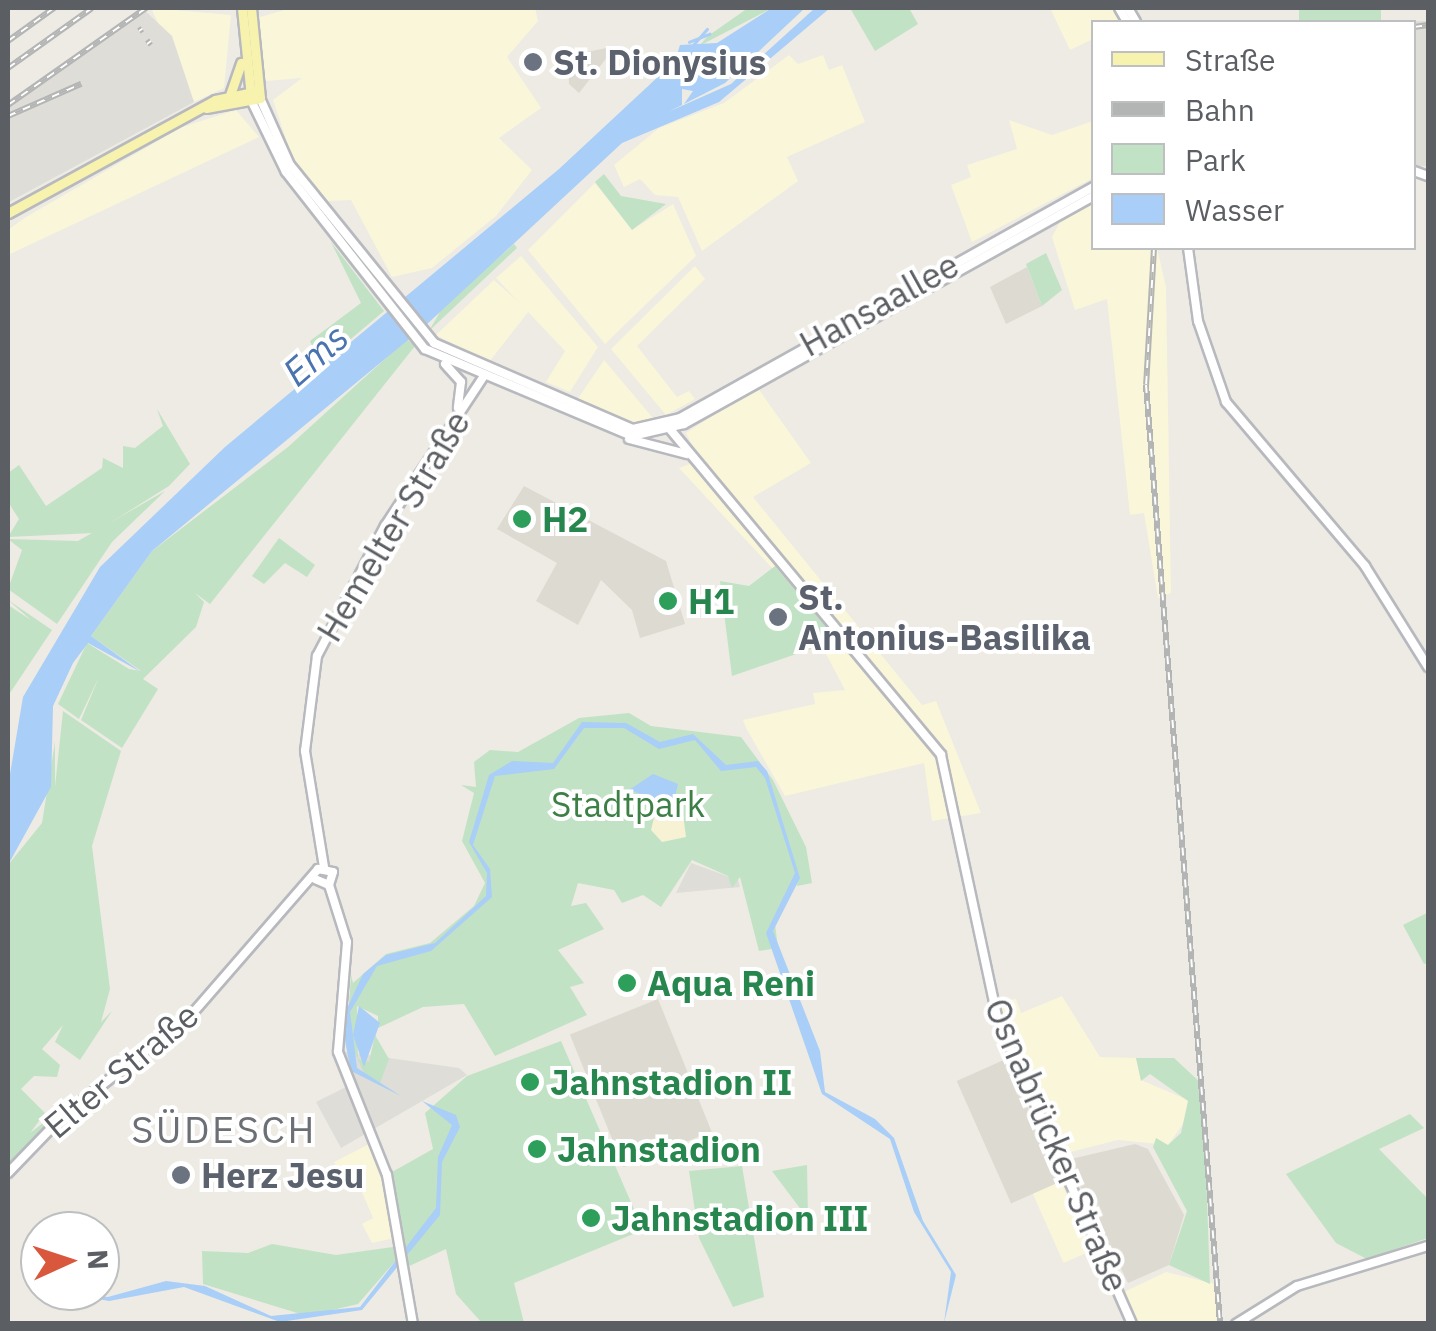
<!DOCTYPE html>
<meta charset="utf-8">
<style>
body{margin:0}
#map{position:relative;width:1436px;height:1331px;overflow:hidden;background:#edebe3;font-family:"IBM Plex Sans",sans-serif}
div>[style]{position:absolute}
.commercial>*{inset:0;background:#faf6da;transform-origin:0 0}
.industrial>*{inset:0;background:#deddd7;transform-origin:0 0}
.education>*{inset:0;background:#dcdad1;transform-origin:0 0}
.green>*{inset:0;background:#c2e2c5;transform-origin:0 0}
.sand>*{inset:0;background:#f7f2d4}
.water>*{inset:0;background:#a9cef7}
.stream>*{height:2.5px;margin:-1.25px;padding:0 1.25px;transform-origin:1.25px;border-radius:1.25px;background:#a9cef7}
.roads{filter:drop-shadow(2px 0 #b7b9be) drop-shadow(-2px 0 #b7b9be) drop-shadow(0 2px #b7b9be) drop-shadow(0 -2px #b7b9be)}
.secondary>*{height:8px;margin:-4px;padding:0 4px;transform-origin:4px;border-radius:4px;background:#fff}
.primary>*{height:9px;margin:-4.5px;padding:0 4.5px;transform-origin:4.5px;border-radius:4.5px;background:#f7f2ad}
.rail>*{height:6px;margin-top:-3px;transform-origin:0;background:repeating-linear-gradient(90deg,#fff 0 8px,#b3b4b4 0 16px);box-sizing:border-box;border-block:2px solid #b3b4b4}
.dots>*{width:28px;height:28px;translate:-50% -50%;box-sizing:border-box;border:5px solid #fff;border-radius:50%}
span{translate:-50% -50%;white-space:nowrap;text-align:center;line-height:1.15;-webkit-text-stroke:8px #fff;paint-order:stroke}
.worship-label{font-size:35px;color:#5b616d;font-weight:700}
.left{translate:0 -50%;text-align:left}
.street-label{font-size:35px;color:#5b5e62}
.leisure-label{font-size:35px;color:#27864d;font-weight:700}
.park-label{font-size:35px;color:#3c8046}
.water-label{font-size:38px;color:#4b73b0;font-style:italic}
.neighbourhood-label{font-size:38px;color:#6c7074;letter-spacing:2.5px}
.frame{position:absolute;inset:0;border:10px solid #5b5e62;pointer-events:none}
.legend{position:absolute;left:1091px;top:20px;width:325px;height:230px;box-sizing:border-box;background:#fff;border:2px solid #bdbfc0;margin:0;padding:12px 18px;list-style:none;font-size:30px;color:#5b5e62}
.legend li{display:flex;align-items:center;gap:20px;height:50px}
.legend b{width:50px;border:2px solid #bdbfc0}
.north{position:absolute;left:20px;top:1211px;width:100px;height:100px;box-sizing:border-box;background:#fff;border:2px solid #bdbfc0;border-radius:50%;rotate:87deg;font-size:28px;font-weight:700;line-height:40px;text-align:center;color:#5b5e62}
.north::after{content:'';display:block;margin:auto;width:35px;height:45px;background:#d9573c;clip-path:polygon(50% 0,100% 100%,50% 72%,0 100%)}
</style>
<div id="map">
<div class="commercial">
<i style="clip-path:polygon(151px 8px,231px 15px,224px 88px,194px 102px)"></i>
<i style="clip-path:polygon(291px 8px,535px 8px,538px 21px,507px 57px,541px 108px,499px 138px,532px 170px,496px 216px,432px 268px,392px 277px,351px 200px,328px 201px,292px 157px,273px 100px,302px 78px,266px 81px,256px 43px,257px 18px)"></i>
<i style="clip-path:polygon(1050px 8px,1114px 8px,1122px 22px,1094px 22px,1093px 39px,1070px 50px)"></i>
<i style="clip-path:polygon(789px 55px,798px 64px,823px 55px,829px 70px,842px 65px,865px 122px,787px 157px,798px 181px,702px 251px,678px 197px,655px 195px,640px 179px,624px 187px,614px 165px,659px 128px,724px 103px)"></i>
<i style="clip-path:polygon(236px 110px,259px 137px,8px 255px,8px 230px,26px 217px,182px 127px)"></i>
<i style="clip-path:polygon(1009px 120px,1052px 135px,1093px 121px,1093px 178px,972px 242px,951px 185px,971px 177px,967px 165px,1017px 149px)"></i>
<i style="clip-path:polygon(595px 183px,632px 230px,673px 204px,696px 256px,605px 344px,528px 250px)"></i>
<i style="clip-path:polygon(1093px 204px,1094px 248px,1157px 248px,1166px 287px,1171px 593px,1158px 598px,1144px 513px,1130px 515px,1107px 299px,1075px 310px,1052px 237px,1060px 222px)"></i>
<i style="clip-path:polygon(521px 256px,598px 347px,570px 392px,546px 382px,565px 351px,496px 278px)"></i>
<i style="clip-path:polygon(695px 266px,705px 279px,637px 346px,677px 397px,689px 391px,695px 399px,666px 415px,611px 349px)"></i>
<i style="clip-path:polygon(494px 280px,529px 311px,489px 362px,436px 335px)"></i>
<i style="clip-path:polygon(604px 360px,653px 418px,654px 421px,632px 423px,577px 400px)"></i>
<i style="clip-path:polygon(757px 387px,811px 463px,753px 497px,922px 705px,936px 701px,981px 813px,932px 821px,924px 763px,785px 796px,746px 728px,743px 720px,815px 704px,813px 693px,845px 690px,823px 648px,838px 639px,679px 468px,700px 460px,686px 433px)"></i>
<i style="clip-path:polygon(1062px 996px,1100px 1057px,1136px 1058px,1141px 1080px,1188px 1100px,1188px 1117px,1168px 1145px,1118px 1140px,1063px 1154px,998px 1002px,1016px 999px,1021px 1013px)"></i>
<i style="clip-path:polygon(375px 1141px,394px 1238px,372px 1243px,362px 1224px,373px 1218px,355px 1176px,343px 1181px,334px 1162px)"></i>
<i style="left:1061px;top:1181px;width:76px;height:31px;rotate:66deg"></i>
<i style="clip-path:polygon(1166px 1272px,1215px 1284px,1217px 1323px,1138px 1323px,1124px 1292px)"></i>
</div>
<div class="industrial">
<i style="clip-path:polygon(142px 8px,172px 36px,194px 102px,9px 202px,8px 101px)"></i>
<i style="left:1428px;top:21px;width:145px;height:14px;rotate:90deg"></i>
<i style="clip-path:polygon(691px 863px,738px 880px,740px 887px,676px 893px)"></i>
<i style="clip-path:polygon(340px 1051px,459px 1068px,467px 1075px,341px 1148px,316px 1102px,354px 1083px)"></i>
</div>
<div class="education">
<i style="clip-path:polygon(616px 46px,579px 93px,569px 84px,568px 56px)"></i>
<i style="clip-path:polygon(1027px 267px,1042px 306px,1006px 324px,990px 287px)"></i>
<i style="clip-path:polygon(524px 486px,666px 561px,685px 624px,640px 638px,632px 610px,601px 580px,578px 625px,536px 601px,557px 563px,497px 529px)"></i>
<i style="left:658px;top:999px;width:143px;height:95px;rotate:68deg"></i>
<i style="left:1006px;top:1059px;width:134px;height:54px;rotate:66deg"></i>
<i style="clip-path:polygon(1135px 1144px,1148px 1149px,1184px 1215px,1169px 1265px,1128px 1283px,1067px 1160px)"></i>
</div>
<div class="green">
<i style="clip-path:polygon(748px 8px,772px 8px,699px 46px,708px 36px)"></i>
<i style="clip-path:polygon(850px 8px,909px 8px,918px 24px,875px 51px)"></i>
<i style="left:1299px;top:8px;width:82px;height:14px"></i>
<i style="clip-path:polygon(604px 174px,621px 196px,666px 204px,632px 230px,595px 182px)"></i>
<i style="clip-path:polygon(331px 242px,384px 311px,320px 365px,310px 341px,361px 303px)"></i>
<i style="clip-path:polygon(514px 244px,517px 248px,429px 331px,444px 305px)"></i>
<i style="clip-path:polygon(1046px 253px,1062px 290px,1042px 306px,1026px 264px)"></i>
<i style="clip-path:polygon(407px 339px,415px 346px,210px 604px,195px 593px,204px 602px,196px 627px,143px 679px,158px 689px,122px 748px,81px 720px,99px 677px,79px 719px,58px 704px,87px 643px,129px 669px,141px 671px,91px 636px,152px 551px,288px 447px)"></i>
<i style="clip-path:polygon(157px 409px,190px 464px,169px 486px,94px 533px,8px 537px,19px 519px,8px 502px,8px 473px,19px 465px,46px 506px,102px 468px,103px 458px,123px 468px,123px 446px,135px 448px,163px 426px)"></i>
<i style="clip-path:polygon(165px 491px,112px 542px,57px 624px,8px 589px,22px 550px,8px 539px,78px 541px)"></i>
<i style="clip-path:polygon(279px 538px,315px 565px,307px 577px,285px 563px,264px 584px,252px 576px)"></i>
<i style="clip-path:polygon(775px 566px,837px 640px,732px 676px,720px 581px,749px 586px)"></i>
<i style="clip-path:polygon(8px 600px,52px 630px,8px 696px,8px 605px,31px 620px)"></i>
<i style="clip-path:polygon(63px 711px,121px 751px,92px 846px,110px 989px,101px 1022px,112px 1011px,80px 1060px,55px 1042px,63px 1025px,42px 1049px,60px 1065px,57px 1077px,34px 1076px,21px 1089px,45px 1113px,30px 1133px,73px 1100px,8px 1165px,8px 865px,42px 823px,55px 742px,55px 787px)"></i>
<i style="clip-path:polygon(629px 713px,651px 726px,741px 737px,773px 780px,806px 847px,812px 883px,797px 886px,798px 871px,775px 924px,778px 948px,759px 951px,740px 877px,732px 888px,728px 876px,692px 860px,661px 907px,643px 895px,622px 903px,614px 890px,578px 883px,571px 906px,586px 903px,604px 929px,558px 950px,584px 983px,570px 987px,587px 1015px,495px 1056px,464px 1004px,423px 1007px,378px 1028px,378px 1016px,357px 1006px,358px 1059px,369px 1062px,375px 1035px,389px 1059px,380px 1083px,364px 1073px,347px 1036px,351px 975px,353px 983px,386px 954px,430px 943px,474px 906px,485px 883px,462px 841px,474px 793px,461px 785px,476px 787px,474px 762px,490px 750px,518px 752px,579px 718px)"></i>
<i style="clip-path:polygon(1427px 913px,1428px 963px,1424px 964px,1403px 925px)"></i>
<i style="clip-path:polygon(561px 1041px,643px 1230px,514px 1283px,524px 1323px,482px 1323px,456px 1294px,446px 1249px,405px 1268px,392px 1172px,433px 1149px,425px 1113px,467px 1076px)"></i>
<i style="clip-path:polygon(1136px 1058px,1174px 1058px,1203px 1085px,1210px 1284px,1169px 1265px,1187px 1211px,1153px 1147px,1156px 1138px,1168px 1145px,1181px 1133px,1188px 1101px,1150px 1074px,1141px 1081px)"></i>
<i style="clip-path:polygon(1410px 1114px,1424px 1128px,1379px 1149px,1428px 1199px,1428px 1238px,1367px 1259px,1336px 1243px,1286px 1174px)"></i>
<i style="clip-path:polygon(807px 1165px,808px 1219px,772px 1171px)"></i>
<i style="clip-path:polygon(742px 1166px,764px 1297px,733px 1307px,699px 1238px,689px 1171px)"></i>
<i style="clip-path:polygon(272px 1244px,336px 1255px,393px 1247px,397px 1259px,358px 1304px,307px 1316px,203px 1284px,202px 1251px,248px 1253px)"></i>
</div>
<div class="sand">
<i style="clip-path:polygon(683px 814px,686px 837px,662px 842px,651px 830px,654px 818px)"></i>
</div>
<div class="water">
<i style="clip-path:polygon(772px 8px,805px 8px,725px 83px,684px 104px,693px 91px,682px 89px,682px 105px,668px 112px,731px 84px,815px 8px,830px 8px,719px 102px,622px 143px,425px 326px,152px 551px,91px 636px,141px 672px,88px 643px,73px 663px,53px 706px,51px 787px,8px 865px,8px 786px,23px 697px,100px 567px,225px 447px,559px 169px,675px 61px,680px 45px,717px 43px)"></i>
<i style="clip-path:polygon(582px 722px,626px 723px,660px 742px,693px 734px,726px 765px,758px 761px,767px 771px,800px 878px,773px 931px,820px 1051px,825px 1092px,875px 1119px,894px 1138px,923px 1221px,956px 1275px,944px 1323px,951px 1272px,914px 1212px,890px 1139px,822px 1094px,766px 933px,795px 873px,765px 778px,756px 767px,721px 771px,695px 740px,659px 749px,624px 728px,584px 728px,554px 769px,495px 776px,473px 845px,490px 869px,492px 897px,431px 951px,377px 966px,350px 1012px,357px 1068px,401px 1096px,351px 1071px,341px 1021px,363px 974px,386px 955px,435px 943px,486px 896px,487px 873px,469px 842px,489px 775px,512px 761px,553px 763px)"></i>
<i style="clip-path:polygon(653px 774px,678px 784px,673px 805px,629px 790px)"></i>
<i style="clip-path:polygon(359px 1006px,380px 1023px,364px 1067px,353px 1035px)"></i>
<i style="clip-path:polygon(422px 1101px,456px 1115px,460px 1127px,442px 1162px,440px 1215px,362px 1310px,280px 1322px,184px 1287px,109px 1301px,55px 1291px,108px 1297px,166px 1281px,205px 1286px,271px 1316px,360px 1307px,436px 1208px,438px 1157px,452px 1125px)"></i>
</div>
<div class="stream">
<i style="left:707px;top:8px;width:1px"></i>
<i style="left:689px;top:42px;width:22px;rotate:-22deg"></i>
<i style="left:693px;top:45px;width:21px;rotate:-49deg"></i>
</div>
<div class="roads">
<div class="secondary">
<i style="left:1119px;top:8px;width:16px;rotate:60deg"></i>
<i style="left:1128px;top:8px;width:16px;rotate:60deg"></i>
<i style="left:260px;top:98px;width:73px;rotate:65.9deg"></i>
<i style="left:290px;top:165px;width:229px;rotate:51deg"></i>
<i style="left:434px;top:343px;width:217px;rotate:23.4deg"></i>
<i style="left:633px;top:429px;width:48px;rotate:-13.2deg"></i>
<i style="left:680px;top:418px;width:474px;rotate:-29.2deg"></i>
<i style="left:251px;top:100px;width:80px;rotate:64.1deg"></i>
<i style="left:286px;top:172px;width:225px;rotate:51.9deg"></i>
<i style="left:425px;top:349px;width:225px;rotate:22.8deg"></i>
<i style="left:632px;top:436px;width:53px;rotate:-13deg"></i>
<i style="left:684px;top:424px;width:469px;rotate:-29.1deg"></i>
<i style="left:1414px;top:171px;width:15px;rotate:20deg"></i>
<i style="left:1188px;top:248px;width:74px;rotate:82.2deg"></i>
<i style="left:1198px;top:321px;width:86px;rotate:70.9deg"></i>
<i style="left:1226px;top:402px;width:215px;rotate:49.7deg"></i>
<i style="left:1365px;top:566px;width:119px;rotate:58deg"></i>
<i style="left:445px;top:364px;width:24px;rotate:48deg"></i>
<i style="left:461px;top:382px;width:26px;rotate:97deg"></i>
<i style="left:669px;top:428px;width:425px;rotate:50.2deg"></i>
<i style="left:941px;top:755px;width:271px;rotate:77.9deg"></i>
<i style="left:998px;top:1020px;width:332px;rotate:66.2deg"></i>
<i style="left:629px;top:439px;width:60px;rotate:14.5deg"></i>
<i style="left:324px;top:867px;width:118px;rotate:-99.3deg"></i>
<i style="left:305px;top:751px;width:96px;rotate:-82.8deg"></i>
<i style="left:317px;top:656px;width:147px;rotate:-62.4deg"></i>
<i style="left:385px;top:526px;width:180px;rotate:-56.6deg"></i>
<i style="left:329px;top:885px;width:60px;rotate:72.5deg"></i>
<i style="left:347px;top:942px;width:110px;rotate:94.7deg"></i>
<i style="left:338px;top:1052px;width:132px;rotate:68.3deg"></i>
<i style="left:387px;top:1175px;width:151px;rotate:80.1deg"></i>
<i style="left:8px;top:1173px;width:79px;rotate:-46deg"></i>
<i style="left:63px;top:1116px;width:164px;rotate:-38.3deg"></i>
<i style="left:192px;top:1014px;width:192px;rotate:-49deg"></i>
<i style="left:318px;top:869px;width:15px;rotate:11deg"></i>
<i style="left:333px;top:872px;width:14px;rotate:107deg"></i>
<i style="left:329px;top:885px;width:15px;rotate:-157deg"></i>
<i style="left:1236px;top:1324px;width:72px;rotate:-31.9deg"></i>
<i style="left:1297px;top:1286px;width:137px;rotate:-17deg"></i>
</div>
<div class="primary">
<i style="left:242px;top:8px;width:89px;rotate:84.2deg"></i>
<i style="left:230px;top:95px;width:34px;rotate:-71deg"></i>
<i style="left:206px;top:108px;width:55px;rotate:-10.5deg"></i>
<i style="left:260px;top:98px;width:90px;rotate:-95.7deg"></i>
<i style="left:8px;top:213px;width:236px;rotate:-28.6deg"></i>
<i style="left:215px;top:100px;width:44px;rotate:-11.8deg"></i>
</div>
</div>
<div class="rail">
<i style="left:1414px;top:27px;width:14px;rotate:-8deg"></i>
<i style="left:139px;top:31px;width:4px;rotate:-34deg"></i>
<i style="left:8px;top:41px;width:57px;rotate:-35.7deg"></i>
<i style="left:147px;top:44px;width:5px;rotate:-37deg"></i>
<i style="left:8px;top:68px;width:103px;rotate:-35.5deg"></i>
<i style="left:8px;top:105px;width:169px;rotate:-35.1deg"></i>
<i style="left:8px;top:116px;width:80px;rotate:-23.7deg"></i>
<i style="left:1154px;top:248px;width:137px;rotate:93.3deg"></i>
<i style="left:1146px;top:385px;width:942px;rotate:85.49deg"></i>
</div>
<div class="dots">
<i style="left:533px;top:62px;background:#6b7280"></i>
<i style="left:522px;top:519px;background:#2e9e5b"></i>
<i style="left:668px;top:601px;background:#2e9e5b"></i>
<i style="left:778px;top:617px;background:#6b7280"></i>
<i style="left:627px;top:983px;background:#2e9e5b"></i>
<i style="left:530px;top:1082px;background:#2e9e5b"></i>
<i style="left:537px;top:1149px;background:#2e9e5b"></i>
<i style="left:181px;top:1175px;background:#6b7280"></i>
<i style="left:591px;top:1218px;background:#2e9e5b"></i>
</div>
<div class="worship-label">
<span class="left" style="left:553px;top:62px">St. Dionysius</span>
<span class="left" style="left:798px;top:617px">St.<br>Antonius-Basilika</span>
<span class="left" style="left:201px;top:1175px">Herz Jesu</span>
</div>
<div class="street-label">
<span style="left:879px;top:304px;rotate:-29deg">Hansaallee</span>
<span style="left:393px;top:526px;rotate:-59deg">Hemelter Straße</span>
<span style="left:121px;top:1070px;rotate:-40deg">Elter Straße</span>
<span style="left:1057px;top:1145px;rotate:67deg">Osnabrücker Straße</span>
</div>
<div class="leisure-label">
<span class="left" style="left:542px;top:519px">H2</span>
<span class="left" style="left:688px;top:601px">H1</span>
<span class="left" style="left:647px;top:983px">Aqua Reni</span>
<span class="left" style="left:550px;top:1082px">Jahnstadion II</span>
<span class="left" style="left:557px;top:1149px">Jahnstadion</span>
<span class="left" style="left:611px;top:1218px">Jahnstadion III</span>
</div>
<div class="park-label">
<span style="left:628px;top:804px">Stadtpark</span>
</div>
<div class="water-label">
<span style="left:315px;top:354px;rotate:-41deg">Ems</span>
</div>
<div class="neighbourhood-label">
<span style="left:224px;top:1129px">SÜDESCH</span>
</div>
<div class="frame"></div>
<ul class="legend">
<li><b style="height:12px;background:#f7f2ad"></b>Straße</li>
<li><b style="height:12px;background:#b3b4b4"></b>Bahn</li>
<li><b style="height:28px;background:#c2e2c5"></b>Park</li>
<li><b style="height:28px;background:#a9cef7"></b>Wasser</li>
</ul>
<div class="north">N</div>
</div>
